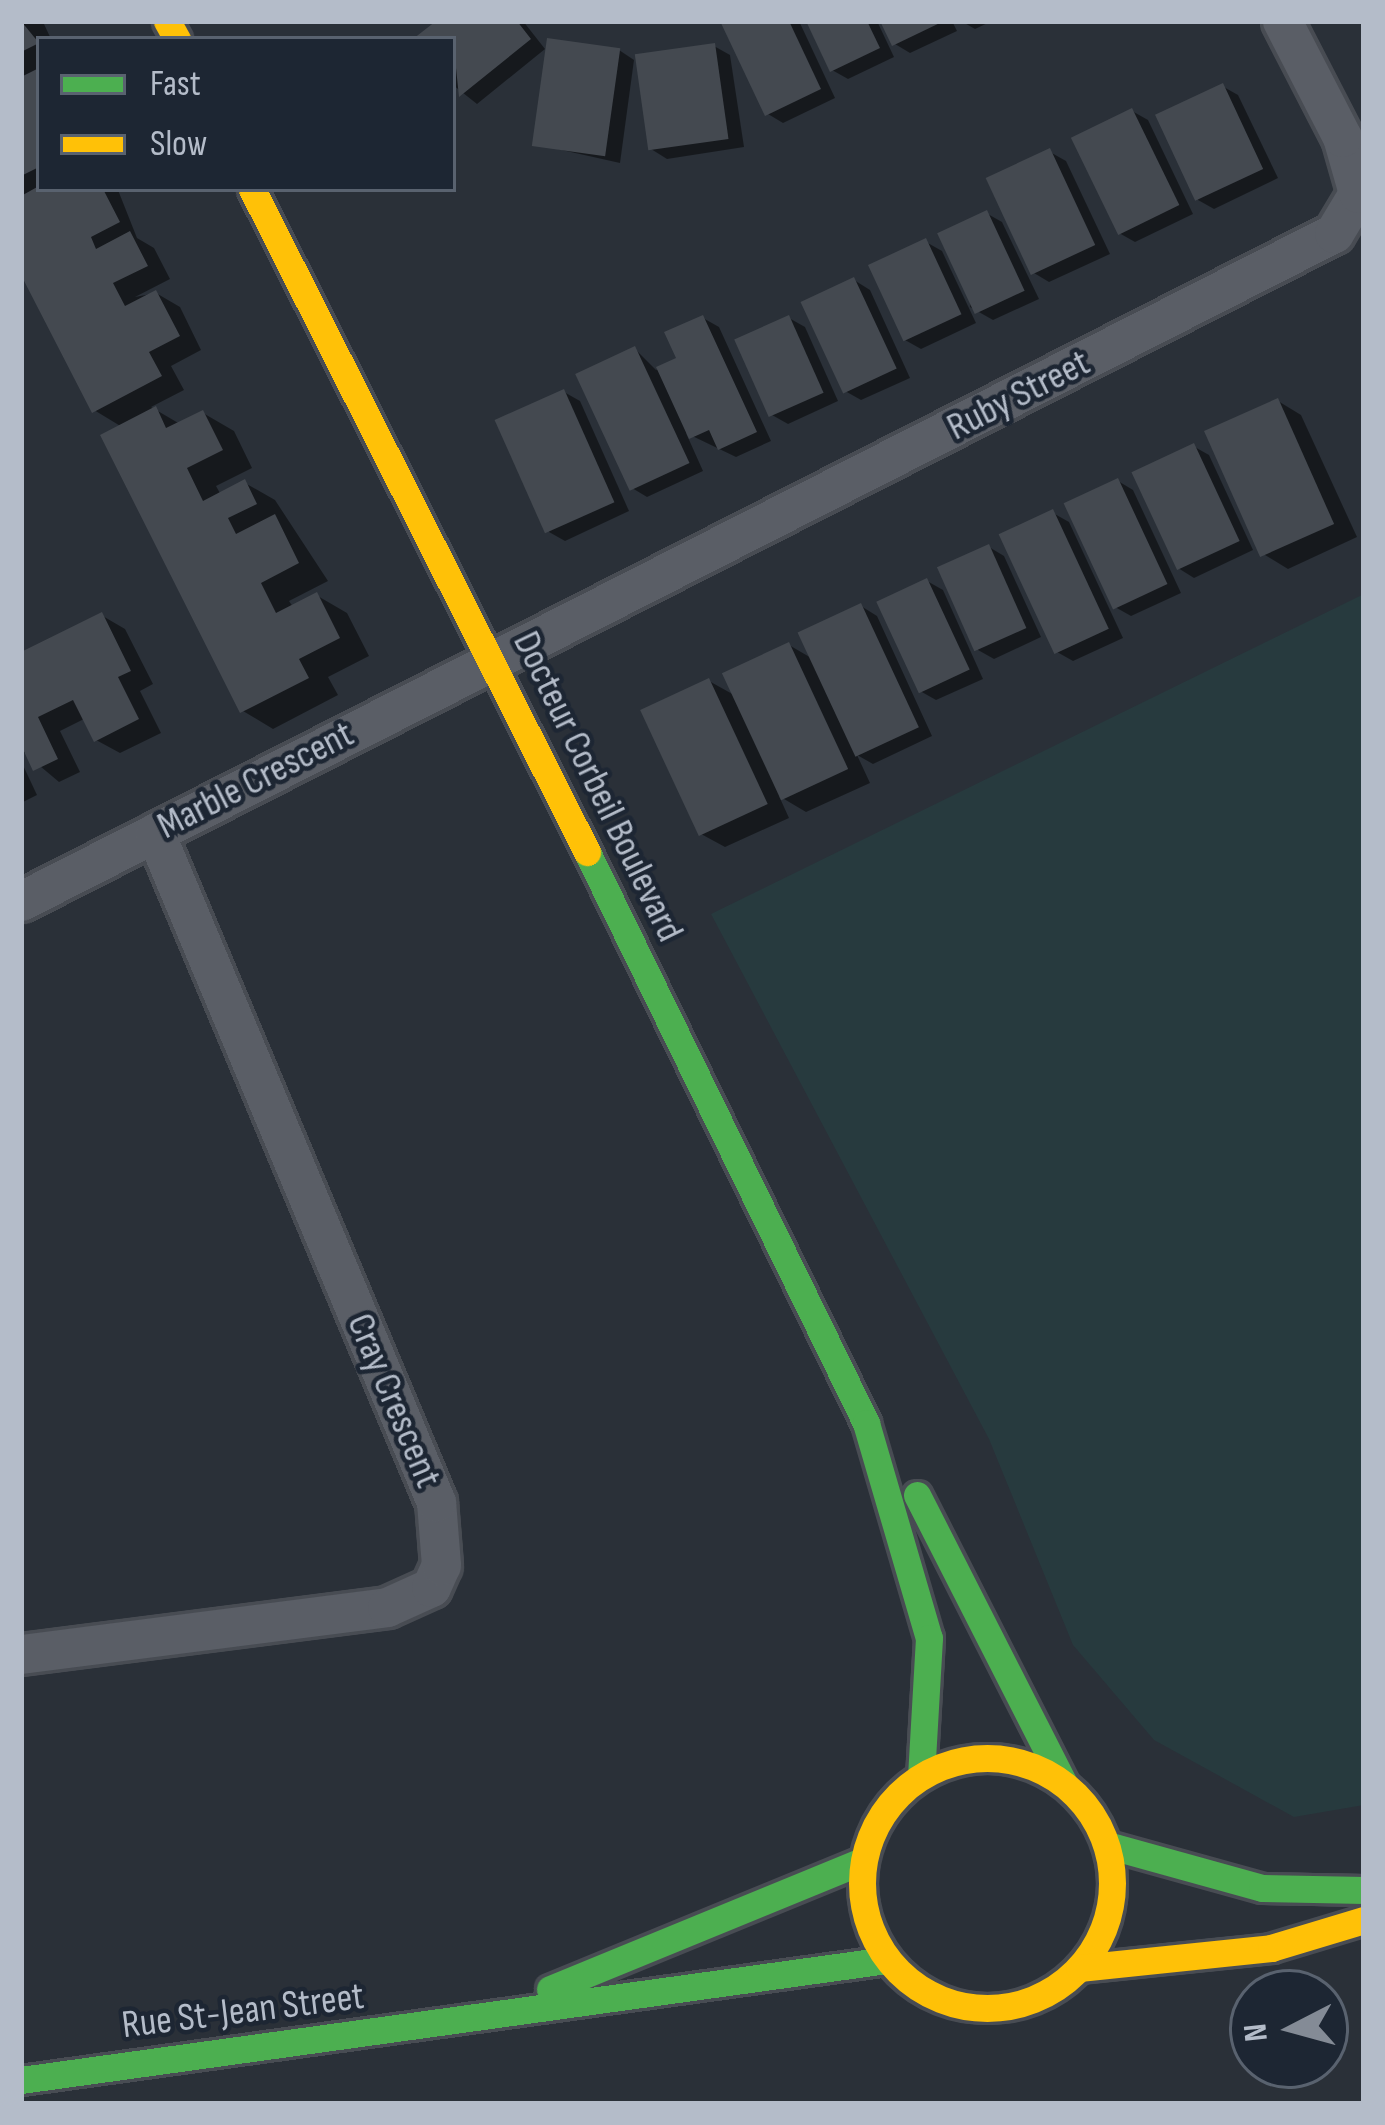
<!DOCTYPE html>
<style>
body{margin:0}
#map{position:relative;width:1385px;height:2125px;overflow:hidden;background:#2a3038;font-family:"Sofia Sans Condensed",sans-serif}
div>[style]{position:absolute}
.green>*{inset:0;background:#273a3e}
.shadow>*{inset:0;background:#0007}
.building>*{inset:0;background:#444950;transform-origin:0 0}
.roads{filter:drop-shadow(3px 0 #484c53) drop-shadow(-3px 0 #484c53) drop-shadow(0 3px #484c53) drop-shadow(0 -3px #484c53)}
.street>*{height:39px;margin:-19.5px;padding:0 19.5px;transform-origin:19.5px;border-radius:19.5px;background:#5a5e66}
.fast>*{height:27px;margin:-13.5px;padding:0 13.5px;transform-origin:13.5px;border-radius:13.5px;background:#4caf50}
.slow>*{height:27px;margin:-13.5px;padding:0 13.5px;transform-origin:13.5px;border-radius:13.5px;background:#ffc107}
.slow>.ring{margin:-13.5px;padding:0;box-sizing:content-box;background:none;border:27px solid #ffc107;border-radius:50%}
span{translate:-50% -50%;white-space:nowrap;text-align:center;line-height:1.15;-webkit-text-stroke:9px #1d2633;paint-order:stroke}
.street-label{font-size:39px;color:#b4bcc9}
.frame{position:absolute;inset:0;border:24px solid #b4bcc9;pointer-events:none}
.legend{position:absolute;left:36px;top:36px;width:420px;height:156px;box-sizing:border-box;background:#1d2633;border:3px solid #59626f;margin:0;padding:15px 21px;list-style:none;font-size:36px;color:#b4bcc9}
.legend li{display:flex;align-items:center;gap:24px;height:60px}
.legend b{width:60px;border:3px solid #59626f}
.north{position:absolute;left:1229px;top:1969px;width:120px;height:120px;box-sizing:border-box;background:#1d2633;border:3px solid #59626f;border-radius:50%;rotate:264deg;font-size:33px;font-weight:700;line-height:48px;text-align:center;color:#b4bcc9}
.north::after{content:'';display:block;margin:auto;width:42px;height:54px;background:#848b96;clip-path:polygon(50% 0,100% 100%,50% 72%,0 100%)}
</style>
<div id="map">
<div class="green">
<i style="clip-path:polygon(1364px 594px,1364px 1805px,1294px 1817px,1154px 1740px,1073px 1645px,989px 1439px,711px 914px)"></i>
</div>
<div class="shadow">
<i style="clip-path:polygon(21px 21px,44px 24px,51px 39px,39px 39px,39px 189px,118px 190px,137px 238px,154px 248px,170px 279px,135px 297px,156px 293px,180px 307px,201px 350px,171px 366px,184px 390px,151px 407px,180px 424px,203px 413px,234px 431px,252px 468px,216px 486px,221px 495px,245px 483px,275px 500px,328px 581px,289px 601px,293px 607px,316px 595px,347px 613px,369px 656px,328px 677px,338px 695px,273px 729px,243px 711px,122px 427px,94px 410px,21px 268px)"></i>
<i style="clip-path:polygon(441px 21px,523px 21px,545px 49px,477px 104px,453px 85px,453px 39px,418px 39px)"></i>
<i style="clip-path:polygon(728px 21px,799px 21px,835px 98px,783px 123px,768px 114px)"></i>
<i style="clip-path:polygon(809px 21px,877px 21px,894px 57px,848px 79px,832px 70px)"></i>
<i style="clip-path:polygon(884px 21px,952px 21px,957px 31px,910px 53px,895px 44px)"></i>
<i style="clip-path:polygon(961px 21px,992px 21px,975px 29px)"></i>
<i style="clip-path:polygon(714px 46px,730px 55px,744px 147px,667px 159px,651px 149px)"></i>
<i style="clip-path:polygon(619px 50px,634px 60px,620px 163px,535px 144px)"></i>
<i style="clip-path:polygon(1222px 86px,1238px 95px,1278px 178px,1214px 209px,1198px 200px)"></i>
<i style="clip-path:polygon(1132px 111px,1148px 120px,1193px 214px,1135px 242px,1119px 233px)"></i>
<i style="clip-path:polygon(1050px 152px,1066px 161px,1110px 254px,1049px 282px,1034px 273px)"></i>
<i style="clip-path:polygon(986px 213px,1002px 222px,1039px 299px,993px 320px,970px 307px)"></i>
<i style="clip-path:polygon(926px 242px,942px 251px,976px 323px,921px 349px,905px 340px)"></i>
<i style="clip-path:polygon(854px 280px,870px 290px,910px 378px,861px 400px,845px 391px)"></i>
<i style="clip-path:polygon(703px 318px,719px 327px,771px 441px,736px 457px,686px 433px,703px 471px,647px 497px,632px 488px,635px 349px,656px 370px,680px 359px)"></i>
<i style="clip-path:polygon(789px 318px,805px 327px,838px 401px,788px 424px,772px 415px)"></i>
<i style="clip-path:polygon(564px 392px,580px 401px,629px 511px,565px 541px,549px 532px)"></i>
<i style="clip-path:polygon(1278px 401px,1301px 415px,1357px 537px,1288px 569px,1265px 555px)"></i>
<i style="clip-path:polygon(1193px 446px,1209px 455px,1253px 550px,1194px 578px,1178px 568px)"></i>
<i style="clip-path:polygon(1118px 481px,1133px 490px,1181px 593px,1131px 616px,1115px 607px)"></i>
<i style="clip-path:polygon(1053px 513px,1069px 522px,1123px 638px,1073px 661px,1057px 652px)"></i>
<i style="clip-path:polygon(989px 547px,1004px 556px,1041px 637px,994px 659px,978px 650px)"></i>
<i style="clip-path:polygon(927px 581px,943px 590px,983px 679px,936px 700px,920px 691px)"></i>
<i style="clip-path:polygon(861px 606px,877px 616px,932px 736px,873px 764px,857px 755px,870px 783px,806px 812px,779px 796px,789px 818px,725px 847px,701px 834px,709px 681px,736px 696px,789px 645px,813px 659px)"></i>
<i style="clip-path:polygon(101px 615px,125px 629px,153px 684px,140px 691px,161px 733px,120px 753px,96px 740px,86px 718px,60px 731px,80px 772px,59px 782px,21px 750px,21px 655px)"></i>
<i style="clip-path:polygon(21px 761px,37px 795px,21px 803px)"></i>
</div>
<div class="building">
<i style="clip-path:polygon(21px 21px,39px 43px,21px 52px)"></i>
<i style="clip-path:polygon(436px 21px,517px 21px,531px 39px,459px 97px,453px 39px,413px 39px)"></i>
<i style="clip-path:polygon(720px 21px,789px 21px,821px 89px,765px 116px)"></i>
<i style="clip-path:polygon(806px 21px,867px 21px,880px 48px,830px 72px)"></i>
<i style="clip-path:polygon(880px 21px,944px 21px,892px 46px)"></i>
<i style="left:547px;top:38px;width:74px;height:109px;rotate:8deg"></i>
<i style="left:715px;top:43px;width:97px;height:81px;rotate:82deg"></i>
<i style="clip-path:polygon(39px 68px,39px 167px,21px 176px,21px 77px)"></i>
<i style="left:1223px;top:83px;width:95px;height:75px;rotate:65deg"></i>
<i style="left:1132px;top:108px;width:108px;height:68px;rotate:64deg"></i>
<i style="left:1050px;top:148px;width:107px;height:71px;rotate:65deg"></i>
<i style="clip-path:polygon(39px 186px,103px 189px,120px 222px,91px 237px,96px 249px,130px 231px,148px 266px,113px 283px,125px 306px,156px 290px,180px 336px,149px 352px,162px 376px,92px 413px,21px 275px,21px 196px)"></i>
<i style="left:987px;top:210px;width:89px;height:55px;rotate:65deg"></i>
<i style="left:926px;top:238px;width:84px;height:64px;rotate:65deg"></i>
<i style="left:854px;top:277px;width:101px;height:59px;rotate:65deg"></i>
<i style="clip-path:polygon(703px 315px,757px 432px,718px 450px,709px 430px,689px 439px,656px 367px,676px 358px,664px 332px)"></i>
<i style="left:789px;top:315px;width:85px;height:60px;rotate:66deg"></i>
<i style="left:635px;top:346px;width:129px;height:66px;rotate:65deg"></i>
<i style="left:564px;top:389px;width:124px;height:76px;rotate:66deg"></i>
<i style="left:1278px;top:398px;width:138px;height:81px;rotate:66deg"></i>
<i style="clip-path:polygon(156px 406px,166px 428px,203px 410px,223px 450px,187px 468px,203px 501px,245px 479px,257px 504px,228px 518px,236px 534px,275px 514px,299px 563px,261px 583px,276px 613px,317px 592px,340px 638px,299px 659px,309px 678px,240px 713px,100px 435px)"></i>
<i style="left:1194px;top:443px;width:108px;height:69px;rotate:65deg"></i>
<i style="left:1118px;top:478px;width:117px;height:60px;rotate:65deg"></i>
<i style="left:1053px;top:509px;width:132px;height:60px;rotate:65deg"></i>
<i style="left:989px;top:544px;width:92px;height:57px;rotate:66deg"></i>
<i style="left:927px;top:578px;width:101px;height:56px;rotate:65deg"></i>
<i style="left:861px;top:603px;width:137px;height:70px;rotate:65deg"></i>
<i style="clip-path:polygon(102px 612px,131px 671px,118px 677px,139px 719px,94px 742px,73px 700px,38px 717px,58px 759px,33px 771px,21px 745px,21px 652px)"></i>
<i style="left:789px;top:642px;width:140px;height:74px;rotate:65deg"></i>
<i style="left:709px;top:678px;width:139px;height:76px;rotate:65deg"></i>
</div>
<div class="roads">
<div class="street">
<i style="left:21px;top:901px;width:1473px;rotate:-26.97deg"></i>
<i style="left:1334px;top:233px;width:47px;rotate:-59deg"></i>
<i style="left:1358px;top:193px;width:58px;rotate:-105.9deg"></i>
<i style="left:1342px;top:137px;width:131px;rotate:-117.3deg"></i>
<i style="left:21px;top:1654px;width:369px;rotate:-7.3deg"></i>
<i style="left:387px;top:1607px;width:48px;rotate:-24.4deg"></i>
<i style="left:431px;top:1587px;width:24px;rotate:-66deg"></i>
<i style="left:441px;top:1565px;width:63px;rotate:-94.5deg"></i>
<i style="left:436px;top:1502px;width:726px;rotate:-112.78deg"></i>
</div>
<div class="fast">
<i style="left:587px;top:852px;width:636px;rotate:63.96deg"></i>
<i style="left:866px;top:1423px;width:224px;rotate:73.7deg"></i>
<i style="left:929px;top:1638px;width:138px;rotate:93.3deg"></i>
<i style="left:917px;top:1495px;width:323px;rotate:63deg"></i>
<i style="left:1107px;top:1845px;width:161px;rotate:15.5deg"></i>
<i style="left:1262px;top:1888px;width:102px;rotate:1.1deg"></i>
<i style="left:550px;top:1989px;width:339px;rotate:-22.3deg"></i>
<i style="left:21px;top:2080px;width:874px;rotate:-7.89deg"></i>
</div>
<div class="slow">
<i style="left:167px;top:21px;width:21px;rotate:61deg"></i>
<i style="left:252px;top:189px;width:743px;rotate:63.19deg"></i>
<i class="ring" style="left:862px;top:1758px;width:223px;height:223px"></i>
<i style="left:1079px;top:1968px;width:193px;rotate:-5.9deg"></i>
<i style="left:1271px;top:1948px;width:97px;rotate:-16.8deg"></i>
</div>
</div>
<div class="street-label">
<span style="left:1019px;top:396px;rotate:-27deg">Ruby Street</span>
<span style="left:256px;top:781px;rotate:-27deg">Marble Crescent</span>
<span style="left:597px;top:787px;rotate:64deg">Docteur Corbeil Boulevard</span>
<span style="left:393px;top:1401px;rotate:67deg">Cray Crescent</span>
<span style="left:243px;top:2012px;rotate:-7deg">Rue St-Jean Street</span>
</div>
<div class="frame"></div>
<ul class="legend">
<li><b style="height:15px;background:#4caf50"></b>Fast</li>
<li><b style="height:15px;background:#ffc107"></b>Slow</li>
</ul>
<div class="north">N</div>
</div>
